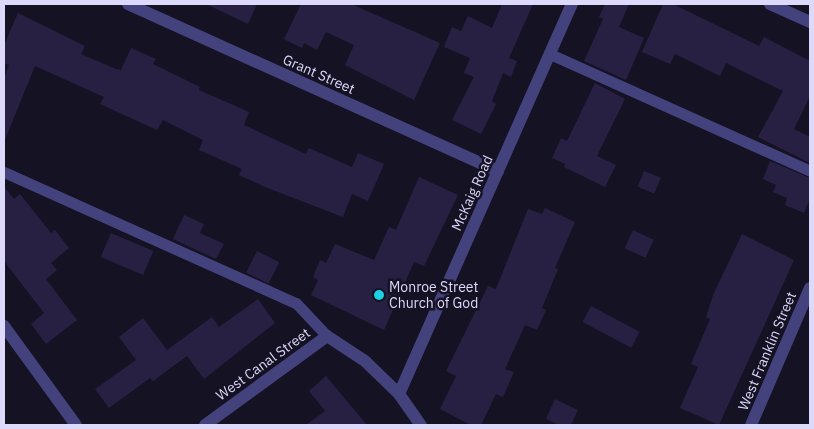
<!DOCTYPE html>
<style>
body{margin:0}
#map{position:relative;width:814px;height:429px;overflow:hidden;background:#151224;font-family:"IBM Plex Sans",sans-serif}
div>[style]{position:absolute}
.building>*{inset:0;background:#272043;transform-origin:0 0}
.service>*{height:11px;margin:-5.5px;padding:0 5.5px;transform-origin:5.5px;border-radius:5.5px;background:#44427d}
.minor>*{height:12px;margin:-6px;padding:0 6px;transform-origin:6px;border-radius:6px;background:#44427d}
.tertiary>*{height:12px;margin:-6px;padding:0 6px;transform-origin:6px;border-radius:6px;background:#44427d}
.dots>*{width:14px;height:14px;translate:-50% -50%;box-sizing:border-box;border:2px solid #151224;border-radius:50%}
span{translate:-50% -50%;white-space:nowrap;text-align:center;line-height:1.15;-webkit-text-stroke:5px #151224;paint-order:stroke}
.street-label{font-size:14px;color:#ddd9fa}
.poi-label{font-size:14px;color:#ddd9fa}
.left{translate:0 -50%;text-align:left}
.frame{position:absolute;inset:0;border:5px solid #ddd9fa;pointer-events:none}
</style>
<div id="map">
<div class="building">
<i style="clip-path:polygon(206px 4px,257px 4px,248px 24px)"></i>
<i style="clip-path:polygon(301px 4px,351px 4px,440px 43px,414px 100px,345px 65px,354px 45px,326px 32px,317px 50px,304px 43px,302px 48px,284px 39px)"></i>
<i style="clip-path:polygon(502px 4px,533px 4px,509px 58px,517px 61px,511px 77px,503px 73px,492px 101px,496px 104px,481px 134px,452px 120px,474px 77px,464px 73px,470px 58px,444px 47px,452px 27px,461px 31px,468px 16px,492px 28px)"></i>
<i style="clip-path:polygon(605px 4px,629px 4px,619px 27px,644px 38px,626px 80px,584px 61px,603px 19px,599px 17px)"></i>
<i style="clip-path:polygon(663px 4px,673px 4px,759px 46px,764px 37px,810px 61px,810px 96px,794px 129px,810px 137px,810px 163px,758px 137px,783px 91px,726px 63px,720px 76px,675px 54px,670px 64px,642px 52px)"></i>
<i style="clip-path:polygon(18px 13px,85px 46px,81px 54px,116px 69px,121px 70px,131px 48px,156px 59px,153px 64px,200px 87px,199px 90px,249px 112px,244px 125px,306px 154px,309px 148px,352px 167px,358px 153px,384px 164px,368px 201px,352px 194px,343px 217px,265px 187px,239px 175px,242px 169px,199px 150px,203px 140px,163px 120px,157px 130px,100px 104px,104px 97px,35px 66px,4px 142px,4px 77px,9px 65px,4px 63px,4px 45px)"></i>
<i style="clip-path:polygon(595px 83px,625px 99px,597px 156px,616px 165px,605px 187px,564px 167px,565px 164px,552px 158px,561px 138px,567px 141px)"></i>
<i style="clip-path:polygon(770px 161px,810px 178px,810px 198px,804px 213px,785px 205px,787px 198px,773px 192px,776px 185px,763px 179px)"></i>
<i style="left:644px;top:171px;width:18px;height:17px;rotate:22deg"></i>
<i style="clip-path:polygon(419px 177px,458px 195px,424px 266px,414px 262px,384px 330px,311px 295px,318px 280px,313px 277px,320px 260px,326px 263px,335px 244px,374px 260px,389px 227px,396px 230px)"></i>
<i style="clip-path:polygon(4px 187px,14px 199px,20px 194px,51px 233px,55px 230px,69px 248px,51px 263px,57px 270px,46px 279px,77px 320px,46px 344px,31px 324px,44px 313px,4px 261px)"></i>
<i style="clip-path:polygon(545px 208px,575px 222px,555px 268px,558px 269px,542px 308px,546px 310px,537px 330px,525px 325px,505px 369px,514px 372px,503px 397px,496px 394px,481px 425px,471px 425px,440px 409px,456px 376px,446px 371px,488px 286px,496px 289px,528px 209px,542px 214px)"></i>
<i style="clip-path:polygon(184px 215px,204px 224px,200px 233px,224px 244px,216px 259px,173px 239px)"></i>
<i style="left:633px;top:230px;width:23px;height:20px;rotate:25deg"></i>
<i style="left:111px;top:233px;width:46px;height:26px;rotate:23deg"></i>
<i style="clip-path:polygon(742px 234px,794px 260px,719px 425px,680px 408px,698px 367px,691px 364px,710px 319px,706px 317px,713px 295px)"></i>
<i style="left:257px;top:251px;width:25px;height:24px;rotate:27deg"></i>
<i style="clip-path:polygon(258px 299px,275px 323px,204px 379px,187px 356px,153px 381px,150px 378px,109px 408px,95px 389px,136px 360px,119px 337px,143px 318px,167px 350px,212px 317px,219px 327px)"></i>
<i style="left:591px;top:306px;width:55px;height:18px;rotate:28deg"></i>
<i style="clip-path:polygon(326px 376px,367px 425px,306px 425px,325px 411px,309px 391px)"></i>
<i style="clip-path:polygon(555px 399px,578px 410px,571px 425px,559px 425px,546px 419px)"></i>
</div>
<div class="service">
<i style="left:550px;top:54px;width:285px;rotate:24.2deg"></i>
<i style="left:4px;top:172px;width:320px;rotate:24.2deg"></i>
<i style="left:296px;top:303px;width:45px;rotate:46.8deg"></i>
</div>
<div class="minor">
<i style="left:128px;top:4px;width:406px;rotate:24.3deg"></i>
<i style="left:770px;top:4px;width:44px;rotate:24.2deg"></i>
<i style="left:4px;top:326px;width:122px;rotate:54deg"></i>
<i style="left:205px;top:425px;width:151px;rotate:-36.1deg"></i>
<i style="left:327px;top:336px;width:45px;rotate:33.3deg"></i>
<i style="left:365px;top:361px;width:47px;rotate:44.1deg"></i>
<i style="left:399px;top:394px;width:38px;rotate:55deg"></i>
<i style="left:751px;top:425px;width:149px;rotate:-66.7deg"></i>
</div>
<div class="tertiary">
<i style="left:399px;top:394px;width:427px;rotate:-66.1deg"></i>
</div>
<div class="dots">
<i style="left:379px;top:295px;background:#1dd0e3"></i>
</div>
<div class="street-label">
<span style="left:319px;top:74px;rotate:24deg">Grant Street</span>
<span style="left:472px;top:193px;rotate:-66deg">McKaig Road</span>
<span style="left:767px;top:351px;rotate:-67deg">West Franklin Street</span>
<span style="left:263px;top:364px;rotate:-36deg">West Canal Street</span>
</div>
<div class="poi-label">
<span class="left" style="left:389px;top:295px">Monroe Street<br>Church of God</span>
</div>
<div class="frame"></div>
</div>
